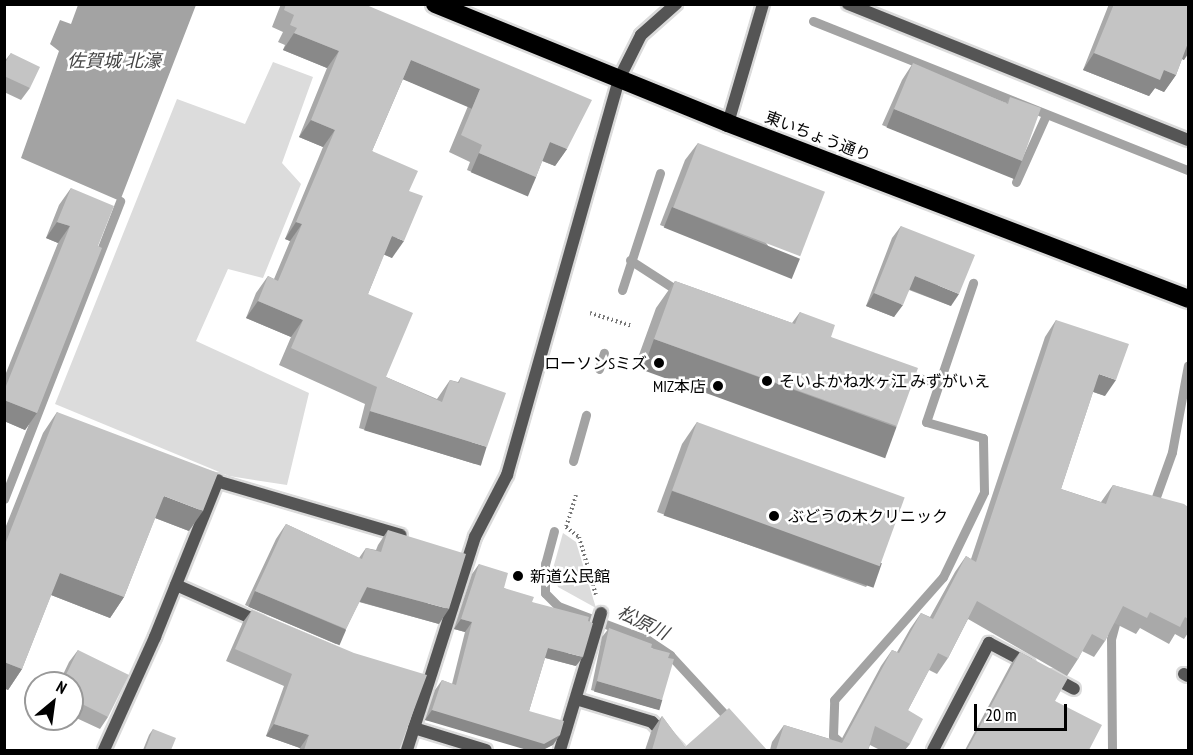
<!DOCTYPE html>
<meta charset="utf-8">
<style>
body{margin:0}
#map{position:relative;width:1193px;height:755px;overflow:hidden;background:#fff;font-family:"PT Sans Narrow","Noto Sans JP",sans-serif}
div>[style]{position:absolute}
.green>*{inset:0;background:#dcdcdc}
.water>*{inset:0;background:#a3a3a3}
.stream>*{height:9px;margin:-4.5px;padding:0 4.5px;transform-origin:4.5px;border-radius:4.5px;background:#a3a3a3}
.path>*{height:4px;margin-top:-2px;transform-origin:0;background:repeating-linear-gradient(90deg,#777 0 1.5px,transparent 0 4.5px)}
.roads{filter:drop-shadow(2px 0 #dbdbdb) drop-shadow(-2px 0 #dbdbdb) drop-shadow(0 2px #dbdbdb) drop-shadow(0 -2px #dbdbdb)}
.lane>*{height:12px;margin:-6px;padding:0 6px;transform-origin:6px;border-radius:6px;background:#555}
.street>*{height:12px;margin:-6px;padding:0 6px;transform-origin:6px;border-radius:6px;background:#555}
.highway>*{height:18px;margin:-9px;padding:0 9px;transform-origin:9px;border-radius:9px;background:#000}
.wall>*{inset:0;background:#a9a9a9}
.shaded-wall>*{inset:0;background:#898989;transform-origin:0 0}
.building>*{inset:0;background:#c4c4c4;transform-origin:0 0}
.dots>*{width:16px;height:16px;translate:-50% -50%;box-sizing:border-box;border:3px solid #fff;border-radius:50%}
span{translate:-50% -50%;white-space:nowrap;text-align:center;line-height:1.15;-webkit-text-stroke:5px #fff;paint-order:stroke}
.street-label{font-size:16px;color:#000}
.poi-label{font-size:16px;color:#000}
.right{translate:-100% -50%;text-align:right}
.left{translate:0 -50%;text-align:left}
.water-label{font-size:18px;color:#444;font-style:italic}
.frame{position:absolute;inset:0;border:6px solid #000;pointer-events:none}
.north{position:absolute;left:24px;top:671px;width:60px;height:60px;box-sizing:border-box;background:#fff;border:2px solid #999;border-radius:50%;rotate:29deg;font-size:16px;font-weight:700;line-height:24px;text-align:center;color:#000}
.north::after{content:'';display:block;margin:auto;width:21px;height:27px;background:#000;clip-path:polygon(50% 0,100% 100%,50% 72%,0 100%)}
.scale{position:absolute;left:974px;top:704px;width:93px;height:27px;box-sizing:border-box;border:3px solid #000;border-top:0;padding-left:8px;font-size:18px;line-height:21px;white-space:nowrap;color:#000;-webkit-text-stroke:4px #fff;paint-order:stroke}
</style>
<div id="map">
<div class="green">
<i style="clip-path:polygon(273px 62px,313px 77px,282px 163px,301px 184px,263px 278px,228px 269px,196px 341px,309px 393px,287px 485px,229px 476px,55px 404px,177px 99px,245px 124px)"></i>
<i style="clip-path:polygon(563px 533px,576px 542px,596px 608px,558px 587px,552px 572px)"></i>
</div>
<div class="water">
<i style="clip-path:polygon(78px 5px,196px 5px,120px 201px,21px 158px,59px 51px,50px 44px,60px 20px,71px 24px)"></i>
</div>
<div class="stream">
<i style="left:813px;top:21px;width:404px;rotate:21.7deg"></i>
<i style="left:1016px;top:182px;width:73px;rotate:-65.9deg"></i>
<i style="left:630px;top:260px;width:61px;rotate:32.9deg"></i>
<i style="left:622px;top:290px;width:123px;rotate:-72deg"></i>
<i style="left:599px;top:369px;width:17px;rotate:-73deg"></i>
<i style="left:905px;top:373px;width:34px;rotate:19deg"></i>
<i style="left:573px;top:461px;width:48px;rotate:-74.2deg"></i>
<i style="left:4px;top:499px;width:320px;rotate:-68.7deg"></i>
<i style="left:1152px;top:508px;width:59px;rotate:-70.3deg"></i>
<i style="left:1172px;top:452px;width:88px;rotate:-79.6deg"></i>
<i style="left:554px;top:531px;width:34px;rotate:105deg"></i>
<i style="left:545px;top:564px;width:29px;rotate:90deg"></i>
<i style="left:545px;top:593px;width:18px;rotate:45deg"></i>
<i style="left:558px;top:606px;width:96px;rotate:20.7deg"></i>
<i style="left:648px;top:640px;width:27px;rotate:34deg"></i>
<i style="left:670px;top:655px;width:90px;rotate:47.3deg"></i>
<i style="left:849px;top:750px;width:21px;rotate:-139deg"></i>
<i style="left:833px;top:736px;width:36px;rotate:-88deg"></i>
<i style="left:834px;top:700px;width:164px;rotate:-48.5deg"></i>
<i style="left:943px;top:577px;width:94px;rotate:-64.2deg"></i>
<i style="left:984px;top:492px;width:54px;rotate:-91.1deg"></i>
<i style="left:983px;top:438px;width:59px;rotate:-164.3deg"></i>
<i style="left:926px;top:422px;width:147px;rotate:-71.3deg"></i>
<i style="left:1112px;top:750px;width:111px;rotate:-90.5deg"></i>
<i style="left:1111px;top:639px;width:28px;rotate:-75deg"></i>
</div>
<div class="path">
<i style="left:590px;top:313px;width:44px;rotate:17.2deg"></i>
<i style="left:576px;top:495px;width:34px;rotate:107deg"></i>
<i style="left:566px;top:527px;width:16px;rotate:38deg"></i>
<i style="left:579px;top:537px;width:60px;rotate:73.7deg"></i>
</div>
<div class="roads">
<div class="lane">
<i style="left:176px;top:585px;width:92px;rotate:23.8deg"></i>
</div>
<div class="street">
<i style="left:848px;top:4px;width:366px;rotate:21.8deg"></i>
<i style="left:728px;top:123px;width:124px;rotate:-73.6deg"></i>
<i style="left:199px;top:476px;width:210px;rotate:16.3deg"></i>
<i style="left:1184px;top:674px;width:4px;rotate:27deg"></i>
<i style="left:1050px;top:676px;width:27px;rotate:28deg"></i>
<i style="left:576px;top:699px;width:79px;rotate:16.8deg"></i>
<i style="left:652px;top:722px;width:39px;rotate:46deg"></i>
<i style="left:414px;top:728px;width:75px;rotate:17deg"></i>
<i style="left:104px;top:750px;width:124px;rotate:-65.7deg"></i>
<i style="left:155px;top:637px;width:169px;rotate:-68.1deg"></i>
<i style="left:407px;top:750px;width:224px;rotate:-72.3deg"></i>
<i style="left:475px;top:537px;width:70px;rotate:-62.7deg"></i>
<i style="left:507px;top:475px;width:412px;rotate:-74.2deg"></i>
<i style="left:619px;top:79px;width:49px;rotate:-63.4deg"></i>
<i style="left:641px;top:35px;width:47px;rotate:-41.5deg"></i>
<i style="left:560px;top:750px;width:143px;rotate:-73.3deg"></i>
<i style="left:933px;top:750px;width:121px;rotate:-62.4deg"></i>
<i style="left:989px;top:643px;width:45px;rotate:27.7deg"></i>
</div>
<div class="highway">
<i style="left:435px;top:4px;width:316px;rotate:22.1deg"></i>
<i style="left:728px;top:123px;width:493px;rotate:20.9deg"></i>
</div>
</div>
<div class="wall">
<i style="clip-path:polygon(281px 4px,364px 4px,567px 149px,555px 166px,542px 161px,536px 177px,524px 194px,467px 170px,470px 162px,449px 152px,468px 106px,403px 79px,372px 151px,409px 191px,392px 258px,384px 254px,368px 294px,386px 377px,437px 399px,450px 380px,458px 382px,461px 377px,475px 464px,359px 428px,365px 404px,279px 365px,291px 337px,246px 318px,256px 293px,268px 276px,274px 279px,290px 241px,285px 239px,323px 147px,299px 137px,327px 68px,283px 50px,285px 45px,278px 42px,283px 32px,272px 27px)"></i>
<i style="clip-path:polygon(1109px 4px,1188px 4px,1184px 60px,1182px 59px,1176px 75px,1164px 92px,1155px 88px,1149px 96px,1083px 70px)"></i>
<i style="clip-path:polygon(11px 53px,30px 88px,21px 100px,4px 92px,4px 62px)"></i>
<i style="clip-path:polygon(913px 63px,1006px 103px,1010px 97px,1022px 161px,1011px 177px,882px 125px,902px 80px)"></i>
<i style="clip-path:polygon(698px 143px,788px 275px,660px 225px,685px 160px)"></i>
<i style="clip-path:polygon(71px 188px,98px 246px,37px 413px,25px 430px,4px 421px,4px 378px,58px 243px,46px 238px,59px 205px)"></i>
<i style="clip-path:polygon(901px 226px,951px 306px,909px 290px,894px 317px,866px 306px,892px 238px)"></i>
<i style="clip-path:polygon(675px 281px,792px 323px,800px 312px,831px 337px,897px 426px,878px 453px,635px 366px,656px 308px)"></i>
<i style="clip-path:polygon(1056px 320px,1105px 396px,1093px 392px,1061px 489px,1101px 502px,1113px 485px,1188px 507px,1188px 633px,1184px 639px,1175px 634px,1169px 644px,1140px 628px,1136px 634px,1114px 623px,1105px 641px,1094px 657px,1082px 651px,1078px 659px,1067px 676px,968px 619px,948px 658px,937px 674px,929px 670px,908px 710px,910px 744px,905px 750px,880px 750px,870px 745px,868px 750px,770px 750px,772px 742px,784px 725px,840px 742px,881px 666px,892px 650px,897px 652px,910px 629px,921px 613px,930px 617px,955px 572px,966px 556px,971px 559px,1045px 337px)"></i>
<i style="clip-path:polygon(57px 412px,189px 531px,155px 518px,124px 597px,110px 618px,51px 595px,22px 669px,8px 690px,4px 688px,4px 531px,43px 433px)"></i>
<i style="clip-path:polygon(697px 422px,881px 565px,866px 587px,657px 512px,682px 444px)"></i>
<i style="clip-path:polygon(286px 524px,359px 558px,366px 548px,376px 550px,378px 545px,388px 530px,439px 624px,359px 602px,346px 629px,336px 644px,245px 605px,276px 539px)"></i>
<i style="clip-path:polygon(479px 564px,504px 588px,532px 602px,576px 666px,545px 658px,529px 711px,553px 745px,425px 720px,435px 690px,442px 680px,452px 684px,465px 632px,454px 629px,472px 574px)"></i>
<i style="clip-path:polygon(252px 610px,399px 750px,299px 750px,300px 748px,266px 736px,284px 686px,226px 661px,243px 622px)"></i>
<i style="clip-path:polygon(609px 628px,651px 648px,656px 709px,591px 690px,602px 637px)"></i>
<i style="clip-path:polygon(78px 650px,108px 717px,100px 729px,72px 716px,72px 683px,59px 683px,69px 662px)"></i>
<i style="clip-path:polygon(1020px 652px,1055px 701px,1089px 750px,965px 750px,1011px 664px)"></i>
<i style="clip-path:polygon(662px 716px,685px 747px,767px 750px,645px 750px,651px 732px)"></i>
<i style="clip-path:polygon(153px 729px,171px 750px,143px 750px,149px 735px)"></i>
</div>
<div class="shaded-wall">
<i style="clip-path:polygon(294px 33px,339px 51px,327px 68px,283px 50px)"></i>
<i style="clip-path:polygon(1188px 42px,1188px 54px,1184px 60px,1178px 57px)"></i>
<i style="clip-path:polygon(1094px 53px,1164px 70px,1176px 75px,1164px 92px,1155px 88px,1149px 96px,1083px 70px)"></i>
<i style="left:411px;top:60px;width:75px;height:21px;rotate:23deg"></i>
<i style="left:894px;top:109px;width:138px;height:20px;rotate:22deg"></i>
<i style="clip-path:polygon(311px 120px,335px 130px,323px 147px,299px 137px)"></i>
<i style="clip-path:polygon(550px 142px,567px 149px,555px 166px,538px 159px)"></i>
<i style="left:479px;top:153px;width:62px;height:21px;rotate:23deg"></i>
<i style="left:672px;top:207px;width:138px;height:22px;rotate:22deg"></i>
<i style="clip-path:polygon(57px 222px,70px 226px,58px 243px,46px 238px)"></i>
<i style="clip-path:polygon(296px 222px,302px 224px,290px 241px,285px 239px)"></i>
<i style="clip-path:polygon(392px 236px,404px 241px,392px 258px,380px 253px)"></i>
<i style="clip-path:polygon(915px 276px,959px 294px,951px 306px,906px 288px)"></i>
<i style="clip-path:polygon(874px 293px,903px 305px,894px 317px,866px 306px)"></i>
<i style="clip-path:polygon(258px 301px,303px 320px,291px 337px,246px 318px)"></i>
<i style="left:654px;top:339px;width:258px;height:33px;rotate:20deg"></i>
<i style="clip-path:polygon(1099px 374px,1116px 380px,1105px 396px,1088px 390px)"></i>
<i style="clip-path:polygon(4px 400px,37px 413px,25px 430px,4px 421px)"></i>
<i style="left:370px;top:411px;width:122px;height:20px;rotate:17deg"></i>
<i style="left:672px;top:491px;width:222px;height:26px;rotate:19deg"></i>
<i style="clip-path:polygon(164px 496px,203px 511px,189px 531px,150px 516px)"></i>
<i style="clip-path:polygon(60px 573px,124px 597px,110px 618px,46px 593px)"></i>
<i style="clip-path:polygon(367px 587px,449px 609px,439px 624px,357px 601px)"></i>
<i style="left:255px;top:591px;width:99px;height:17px;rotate:23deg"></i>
<i style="clip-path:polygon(461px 619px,472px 622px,465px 632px,454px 629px)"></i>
<i style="clip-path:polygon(548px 648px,583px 657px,576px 666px,542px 657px)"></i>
<i style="clip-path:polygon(4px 662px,22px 669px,8px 690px,4px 688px)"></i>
<i style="left:597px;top:681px;width:68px;height:11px;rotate:16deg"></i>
<i style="clip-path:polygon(432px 710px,560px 735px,553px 745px,543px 750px,527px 750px,425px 720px)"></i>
<i style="clip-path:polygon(274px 724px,309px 735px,300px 748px,266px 736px)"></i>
</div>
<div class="building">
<i style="clip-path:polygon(286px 4px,364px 4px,592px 100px,567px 149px,550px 142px,536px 177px,479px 153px,482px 145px,461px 135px,480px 89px,411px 60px,372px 151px,418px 171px,409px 191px,423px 196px,404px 241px,392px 236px,368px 294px,413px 313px,386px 377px,442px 402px,450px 380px,459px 383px,461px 377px,506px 393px,487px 447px,370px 411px,377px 387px,291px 348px,303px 320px,258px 301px,268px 276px,278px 281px,302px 224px,296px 222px,335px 130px,311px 120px,339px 51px,294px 33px,297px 28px,290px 25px,294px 15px,284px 10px)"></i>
<i style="clip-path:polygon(1114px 4px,1188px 4px,1188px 43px,1176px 75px,1164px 70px,1160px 80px,1094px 53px)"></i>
<i style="clip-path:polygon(11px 53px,40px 67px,30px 88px,4px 76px,4px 63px,5px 63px)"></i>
<i style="clip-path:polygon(913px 63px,1008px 104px,1010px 97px,1041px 108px,1022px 161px,894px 109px)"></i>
<i style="left:698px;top:143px;width:136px;height:69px;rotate:21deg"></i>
<i style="clip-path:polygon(71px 188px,114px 206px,98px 246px,102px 248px,37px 413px,4px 400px,4px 391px,70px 226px,57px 222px)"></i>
<i style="clip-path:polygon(901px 226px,975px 255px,959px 294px,915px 276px,903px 305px,874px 293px)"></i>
<i style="clip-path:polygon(675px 281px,795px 324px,800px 312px,835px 325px,831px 337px,918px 368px,897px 426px,654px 339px)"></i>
<i style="clip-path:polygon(1056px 320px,1129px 344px,1116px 380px,1099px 374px,1061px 489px,1106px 504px,1113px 485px,1184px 504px,1188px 507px,1188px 619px,1185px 617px,1180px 627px,1150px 612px,1147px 618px,1123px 606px,1105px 641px,1092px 634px,1078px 659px,977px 601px,948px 658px,938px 653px,908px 710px,923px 719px,910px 744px,875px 726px,868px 750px,776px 750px,784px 725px,842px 743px,892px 650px,899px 653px,921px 613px,933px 619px,966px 556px,976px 562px)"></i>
<i style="clip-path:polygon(57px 412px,218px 473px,203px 511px,164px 496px,124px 597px,60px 573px,22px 669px,4px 662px,4px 547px)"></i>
<i style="left:697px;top:422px;width:221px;height:73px;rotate:20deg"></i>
<i style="clip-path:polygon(286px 524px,362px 559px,366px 548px,381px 552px,388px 530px,466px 554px,449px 609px,367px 587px,346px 629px,255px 591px)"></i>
<i style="clip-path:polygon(479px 564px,508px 573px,504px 588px,534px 597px,532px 602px,589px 617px,588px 621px,593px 623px,583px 657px,548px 648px,529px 711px,564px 721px,560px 735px,544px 744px,432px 710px,442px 680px,456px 685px,472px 622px,461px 619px)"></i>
<i style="clip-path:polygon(252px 610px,354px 653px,427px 675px,399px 750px,304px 750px,309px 735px,274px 724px,292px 674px,235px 649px)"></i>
<i style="clip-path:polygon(609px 628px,652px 644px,651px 648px,670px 653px,668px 658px,674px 659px,662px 700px,597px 681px)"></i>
<i style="clip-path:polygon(78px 650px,129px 675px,108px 717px,72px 699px,72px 683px,62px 683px)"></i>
<i style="clip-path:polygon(1020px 652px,1068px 678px,1055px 701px,1102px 725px,1089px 750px,967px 750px)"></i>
<i style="clip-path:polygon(729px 708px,767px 750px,652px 750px,662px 716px,685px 747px)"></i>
<i style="clip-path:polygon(153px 729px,176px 738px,171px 750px,145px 750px)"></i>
</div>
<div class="dots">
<i style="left:659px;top:363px;background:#000"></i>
<i style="left:767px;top:381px;background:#000"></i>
<i style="left:718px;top:386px;background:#000"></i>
<i style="left:774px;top:516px;background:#000"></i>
<i style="left:518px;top:576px;background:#000"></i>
</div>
<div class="street-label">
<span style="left:818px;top:136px;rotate:21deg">東いちょう通り</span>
</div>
<div class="poi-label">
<span class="right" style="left:647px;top:363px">ローソンSミズ</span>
<span class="left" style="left:779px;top:381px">そいよかね水ヶ江 みずがいえ</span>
<span class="right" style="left:706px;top:386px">MIZ本店</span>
<span class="left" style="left:788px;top:516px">ぶどうの木クリニック</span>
<span class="left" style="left:530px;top:576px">新道公民館</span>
</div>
<div class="water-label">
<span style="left:114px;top:61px">佐賀城 北濠</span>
<span style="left:643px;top:623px;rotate:26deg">松原川</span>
</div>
<div class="frame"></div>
<div class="north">N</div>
<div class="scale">20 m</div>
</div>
